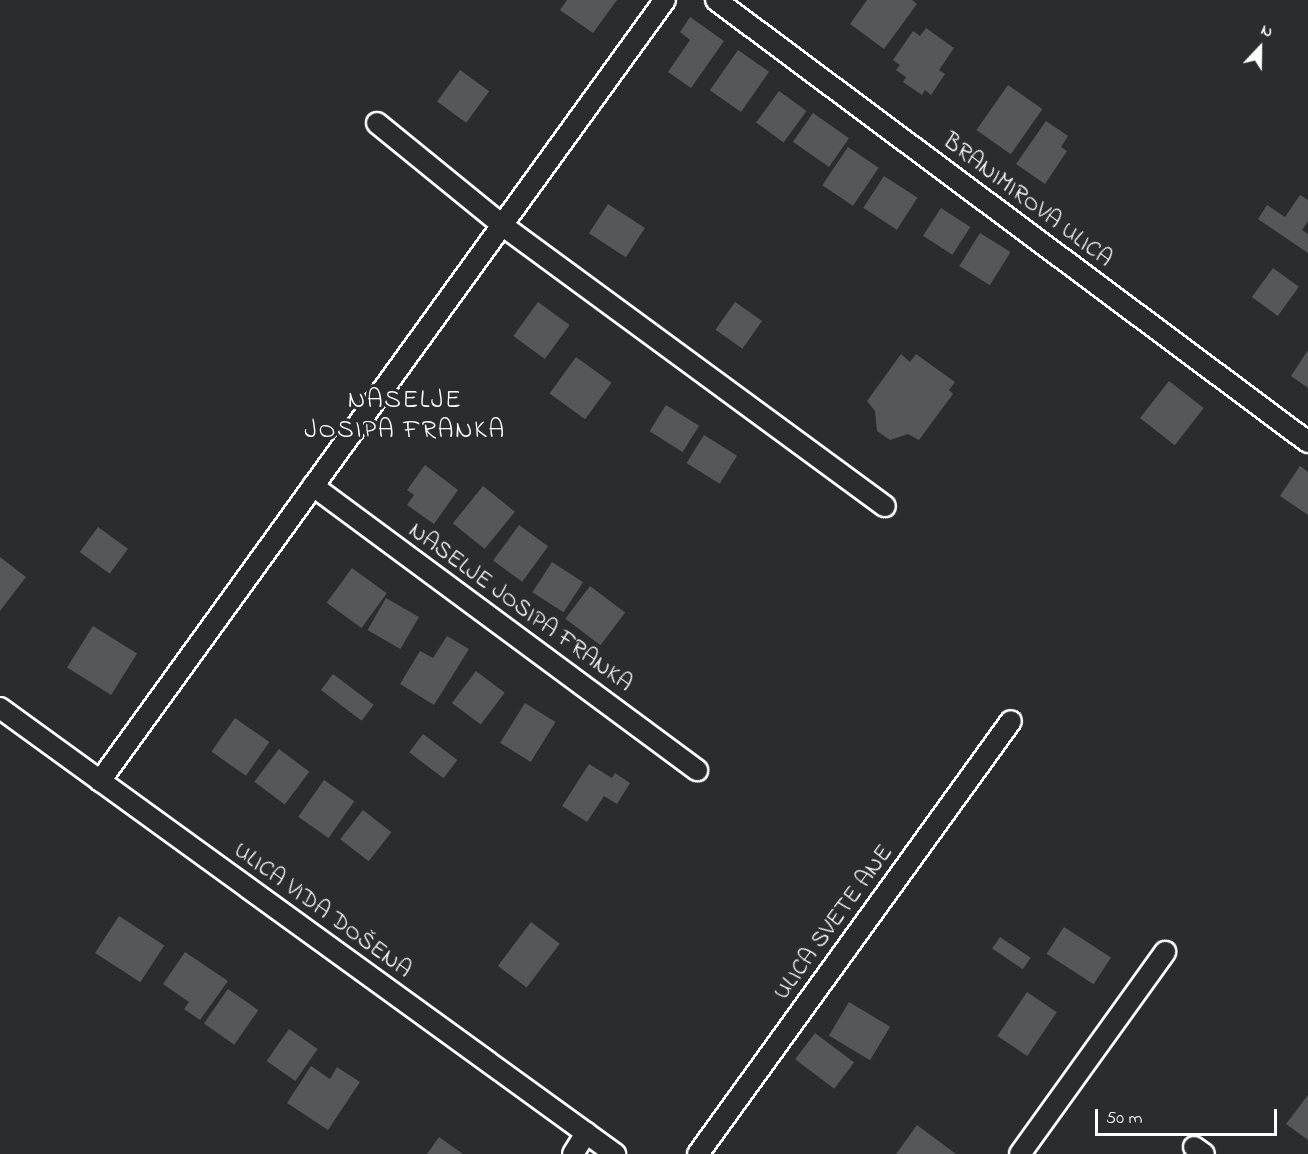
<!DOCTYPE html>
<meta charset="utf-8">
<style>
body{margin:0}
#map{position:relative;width:1308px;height:1154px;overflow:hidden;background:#2a2d2e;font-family:"Indie Flower",sans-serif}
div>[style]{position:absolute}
.building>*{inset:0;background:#555758;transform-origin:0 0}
.roads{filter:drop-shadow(2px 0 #fff) drop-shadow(-2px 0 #fff) drop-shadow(0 2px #fff) drop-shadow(0 -2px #fff)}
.minor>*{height:20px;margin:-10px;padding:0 10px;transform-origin:10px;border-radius:10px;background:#2a2d2e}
span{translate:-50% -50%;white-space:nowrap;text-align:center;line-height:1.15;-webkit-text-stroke:6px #2a2d2e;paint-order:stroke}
.street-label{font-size:24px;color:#fff}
.neighbourhood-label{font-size:26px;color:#fff;letter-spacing:1.5px}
.north{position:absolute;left:1230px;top:18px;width:60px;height:60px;-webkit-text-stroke:4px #2a2d2e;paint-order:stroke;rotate:22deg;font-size:16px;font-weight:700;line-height:24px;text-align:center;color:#fff}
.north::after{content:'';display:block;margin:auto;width:21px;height:27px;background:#fff;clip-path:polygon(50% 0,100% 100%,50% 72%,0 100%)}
.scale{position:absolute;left:1095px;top:1109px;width:182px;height:27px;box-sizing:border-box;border:3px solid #fff;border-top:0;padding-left:8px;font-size:18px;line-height:21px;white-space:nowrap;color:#fff;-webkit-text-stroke:4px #2a2d2e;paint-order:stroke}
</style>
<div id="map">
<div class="building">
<i style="clip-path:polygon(567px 0,617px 0,593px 33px,560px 10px)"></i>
<i style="clip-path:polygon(867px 0,912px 0,917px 4px,884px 49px,850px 24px)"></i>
<i style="clip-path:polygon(690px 17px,724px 41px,691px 88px,668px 72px,690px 40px,680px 32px)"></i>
<i style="clip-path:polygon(926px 28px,954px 48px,939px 70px,945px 74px,931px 95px,925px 90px,922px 95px,903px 82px,906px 77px,896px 70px,900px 65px,893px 60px,913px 31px,920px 36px)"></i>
<i style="left:738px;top:50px;width:38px;height:49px;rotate:35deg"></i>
<i style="left:460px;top:70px;width:36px;height:39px;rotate:36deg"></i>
<i style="left:1008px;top:85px;width:42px;height:55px;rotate:35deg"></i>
<i style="left:779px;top:91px;width:34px;height:39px;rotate:36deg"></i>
<i style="left:813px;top:113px;width:44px;height:35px;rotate:35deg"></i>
<i style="clip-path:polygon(1046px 121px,1068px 136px,1061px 147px,1067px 151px,1045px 184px,1016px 164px)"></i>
<i style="left:848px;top:147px;width:37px;height:46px;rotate:34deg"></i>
<i style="left:884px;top:176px;width:40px;height:38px;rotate:33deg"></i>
<i style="clip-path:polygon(1300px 195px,1308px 200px,1308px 221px,1302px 230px,1308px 234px,1308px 253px,1258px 219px,1267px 205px,1285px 217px)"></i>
<i style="left:608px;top:204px;width:44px;height:35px;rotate:33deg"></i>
<i style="left:941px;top:208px;width:35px;height:33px;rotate:33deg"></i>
<i style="left:980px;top:233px;width:36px;height:39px;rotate:32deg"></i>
<i style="left:1273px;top:268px;width:32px;height:36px;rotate:36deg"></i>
<i style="left:538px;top:302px;width:39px;height:42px;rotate:36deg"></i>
<i style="left:735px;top:302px;width:33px;height:34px;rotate:35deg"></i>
<i style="clip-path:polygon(1308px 350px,1308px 388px,1291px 376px)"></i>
<i style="clip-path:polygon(901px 354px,910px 362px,916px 354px,955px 382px,949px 390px,953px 394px,919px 440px,908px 434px,890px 440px,877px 431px,875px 411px,867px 401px)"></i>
<i style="left:576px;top:357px;width:44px;height:45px;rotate:36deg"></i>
<i style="left:1169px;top:381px;width:44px;height:47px;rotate:38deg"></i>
<i style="left:666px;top:405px;width:39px;height:31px;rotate:32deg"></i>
<i style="left:704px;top:435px;width:39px;height:33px;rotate:32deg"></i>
<i style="clip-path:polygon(425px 465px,458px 490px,434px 524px,407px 505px,414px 495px,407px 490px)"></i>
<i style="clip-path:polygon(1300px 466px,1308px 472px,1308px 515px,1280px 496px)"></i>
<i style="left:483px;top:486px;width:41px;height:48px;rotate:39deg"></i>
<i style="left:519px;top:525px;width:36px;height:44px;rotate:36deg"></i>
<i style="left:98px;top:527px;width:37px;height:31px;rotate:36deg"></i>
<i style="clip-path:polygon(0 557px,26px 577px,0 611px)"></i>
<i style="left:552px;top:562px;width:37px;height:36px;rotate:33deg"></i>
<i style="left:352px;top:568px;width:43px;height:43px;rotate:36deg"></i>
<i style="left:590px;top:586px;width:44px;height:41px;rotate:37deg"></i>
<i style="left:386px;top:598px;width:38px;height:37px;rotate:30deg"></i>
<i style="left:93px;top:626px;width:52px;height:49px;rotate:32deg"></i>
<i style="clip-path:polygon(447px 636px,469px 649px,434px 705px,400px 684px,420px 651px,433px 658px)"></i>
<i style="left:476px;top:671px;width:36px;height:40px;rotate:37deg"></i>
<i style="left:333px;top:674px;width:51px;height:20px;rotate:37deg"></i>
<i style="left:525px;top:703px;width:36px;height:47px;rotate:32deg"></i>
<i style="left:235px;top:718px;width:42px;height:41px;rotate:35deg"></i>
<i style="left:423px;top:734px;width:43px;height:23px;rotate:37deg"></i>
<i style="left:279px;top:749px;width:38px;height:41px;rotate:37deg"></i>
<i style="clip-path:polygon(589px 764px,612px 778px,615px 773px,630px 783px,617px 804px,604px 796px,587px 822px,562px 806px)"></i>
<i style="left:324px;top:780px;width:37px;height:45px;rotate:35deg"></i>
<i style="left:363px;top:810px;width:36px;height:37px;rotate:38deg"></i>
<i style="left:119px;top:916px;width:54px;height:44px;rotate:33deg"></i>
<i style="left:531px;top:922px;width:36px;height:55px;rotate:37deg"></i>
<i style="left:1064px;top:927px;width:56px;height:32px;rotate:33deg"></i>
<i style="left:1000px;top:937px;width:37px;height:14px;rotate:34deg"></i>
<i style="clip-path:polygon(185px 952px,228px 981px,200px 1020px,184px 1009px,189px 1002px,163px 984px)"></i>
<i style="left:228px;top:989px;width:37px;height:42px;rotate:35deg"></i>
<i style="left:1027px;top:992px;width:36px;height:53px;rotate:34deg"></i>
<i style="left:849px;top:1002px;width:48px;height:39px;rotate:31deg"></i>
<i style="left:289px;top:1029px;width:35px;height:39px;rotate:35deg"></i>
<i style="left:815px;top:1033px;width:49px;height:33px;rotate:37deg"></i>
<i style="clip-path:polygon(311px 1066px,330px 1079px,337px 1067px,360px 1082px,328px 1130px,287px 1103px)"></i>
<i style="clip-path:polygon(1308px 1095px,1308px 1140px,1286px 1124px)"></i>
<i style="clip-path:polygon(917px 1125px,956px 1154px,896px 1154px)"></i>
<i style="clip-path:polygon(439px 1137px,463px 1154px,427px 1154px)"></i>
</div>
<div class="roads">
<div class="minor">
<i style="left:716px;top:0;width:739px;rotate:36.75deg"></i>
<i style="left:377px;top:123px;width:161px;rotate:39.2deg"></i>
<i style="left:502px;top:225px;width:475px;rotate:36.3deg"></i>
<i style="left:313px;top:486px;width:478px;rotate:36.5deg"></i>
<i style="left:0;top:708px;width:760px;rotate:35.95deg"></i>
<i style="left:100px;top:781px;width:964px;rotate:-54.12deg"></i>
<i style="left:1194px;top:1147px;width:12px;rotate:35deg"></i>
<i style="left:573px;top:1154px;width:25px;rotate:-58deg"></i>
<i style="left:698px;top:1154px;width:534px;rotate:-54.14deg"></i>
<i style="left:1020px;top:1154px;width:249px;rotate:-54.3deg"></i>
</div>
</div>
<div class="street-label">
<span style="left:1027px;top:201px;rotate:37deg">BRANIMIROVA ULICA</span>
<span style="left:520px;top:608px;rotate:36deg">NASELJE JOSIPA FRANKA</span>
<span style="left:322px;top:911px;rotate:36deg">ULICA VIDA DOŠENA</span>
<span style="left:834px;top:923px;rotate:-54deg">ULICA SVETE ANE</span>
</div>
<div class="neighbourhood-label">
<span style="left:405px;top:417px">NASELJE<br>JOSIPA FRANKA</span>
</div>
<div class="north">N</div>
<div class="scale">50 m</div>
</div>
